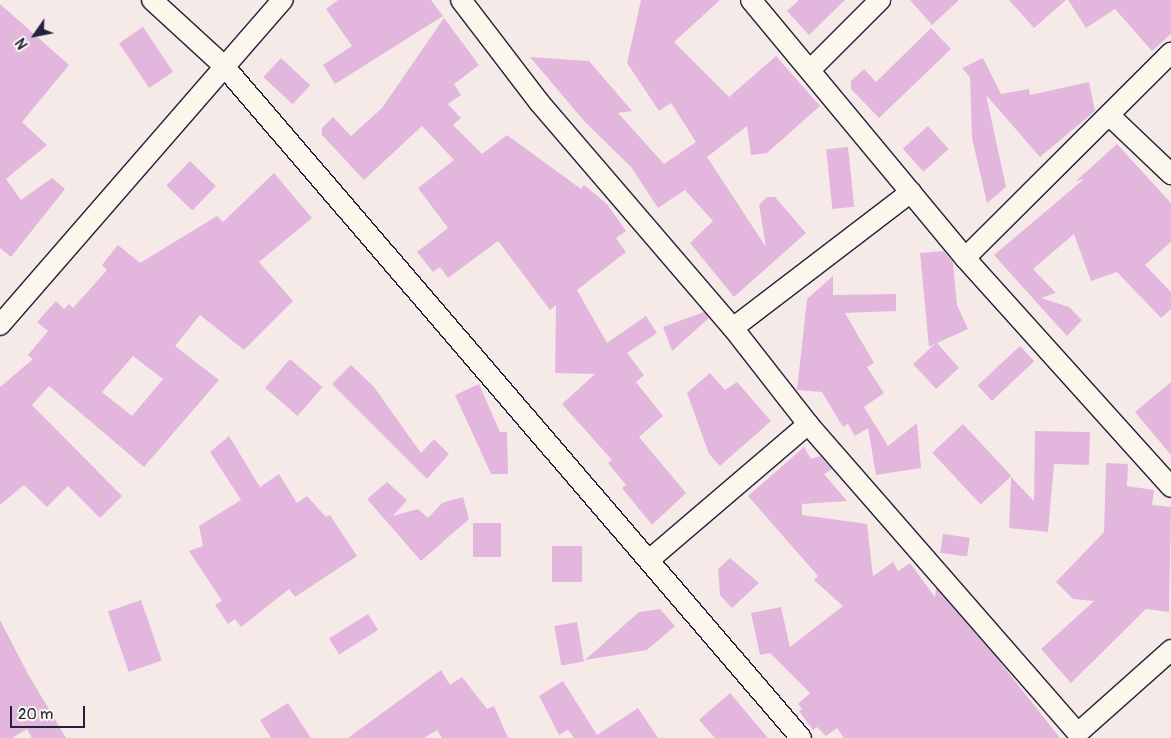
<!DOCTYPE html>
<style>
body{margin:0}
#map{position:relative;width:1171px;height:738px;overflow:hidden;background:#f6eae9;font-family:Pangolin,sans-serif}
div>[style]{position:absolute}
.building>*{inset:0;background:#e3b7dd;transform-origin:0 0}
.roads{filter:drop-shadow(1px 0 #22223b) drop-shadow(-1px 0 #22223b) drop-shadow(0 1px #22223b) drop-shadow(0 -1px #22223b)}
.street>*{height:20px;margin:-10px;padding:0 10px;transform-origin:10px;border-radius:10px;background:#fbf7ec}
span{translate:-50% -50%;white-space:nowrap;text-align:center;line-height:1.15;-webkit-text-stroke:4.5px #fbf7ec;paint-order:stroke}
.north{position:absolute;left:10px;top:10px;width:50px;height:50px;-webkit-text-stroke:4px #fbf7ec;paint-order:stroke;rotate:237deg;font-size:14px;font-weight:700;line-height:20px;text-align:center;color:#22223b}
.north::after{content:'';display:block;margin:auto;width:18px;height:22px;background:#22223b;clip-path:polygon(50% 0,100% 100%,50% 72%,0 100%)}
.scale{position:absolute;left:10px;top:706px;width:75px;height:22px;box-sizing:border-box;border:2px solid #22223b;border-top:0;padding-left:6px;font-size:15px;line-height:18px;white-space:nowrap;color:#22223b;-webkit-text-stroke:4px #fbf7ec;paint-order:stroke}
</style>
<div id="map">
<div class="building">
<i style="clip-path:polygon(338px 0,431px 0,443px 16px,335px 84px,323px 65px,352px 46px,326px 9px)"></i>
<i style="clip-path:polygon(641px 0,720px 0,674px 42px,729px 97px,776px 56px,820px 106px,767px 153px,751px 155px,747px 126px,707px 157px,766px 247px,759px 205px,767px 197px,775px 197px,806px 233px,734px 297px,690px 243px,713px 221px,685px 190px,658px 208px,631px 167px,584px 121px,530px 57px,589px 61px,632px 111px,618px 113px,664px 164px,696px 142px,671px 103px,659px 111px,627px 63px)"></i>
<i style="clip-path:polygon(799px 0,845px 0,809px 35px,787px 11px)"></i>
<i style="clip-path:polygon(910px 0,959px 0,932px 25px)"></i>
<i style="clip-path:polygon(1009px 0,1066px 0,1034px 28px)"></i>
<i style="clip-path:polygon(1068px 0,1171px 0,1171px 34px,1152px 51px,1115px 9px,1086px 28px)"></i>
<i style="clip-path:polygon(0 4px,69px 65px,22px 122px,47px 145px,6px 179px,21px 200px,52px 178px,65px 189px,11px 257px,0 248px)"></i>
<i style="clip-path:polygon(444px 18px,479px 65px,454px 84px,461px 95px,448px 104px,461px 118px,453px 125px,482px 154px,507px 135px,581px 189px,584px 185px,607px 204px,626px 231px,616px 238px,626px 252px,577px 290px,607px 343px,646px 316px,657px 333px,627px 353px,644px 375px,636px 382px,663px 416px,639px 437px,686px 493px,652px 525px,622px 488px,626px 485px,608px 463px,612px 460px,562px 404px,595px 374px,555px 373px,556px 305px,550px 310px,498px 241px,448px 278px,440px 267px,433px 272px,417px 252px,448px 228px,418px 188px,454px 160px,422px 126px,364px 180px,322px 135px,322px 128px,333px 117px,351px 136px,382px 108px)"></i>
<i style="left:143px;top:27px;width:54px;height:29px;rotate:56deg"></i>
<i style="clip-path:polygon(931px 28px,951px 49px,879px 118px,851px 89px,851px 81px,864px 69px,876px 82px)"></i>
<i style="left:281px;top:58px;width:40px;height:26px;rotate:43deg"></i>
<i style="clip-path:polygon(983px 58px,1001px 94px,1029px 89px,1030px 95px,1089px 82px,1095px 111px,1040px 157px,986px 95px,1006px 187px,987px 203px,972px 138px,970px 77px,962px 68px)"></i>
<i style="left:928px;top:126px;width:31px;height:34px;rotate:48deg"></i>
<i style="clip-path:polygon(1117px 144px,1171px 203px,1171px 242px,1145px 265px,1171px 292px,1171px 309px,1161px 318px,1117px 272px,1091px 281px,1074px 234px,1033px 269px,1056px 293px,1041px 298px,1069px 307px,1082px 320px,1067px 336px,994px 255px,1084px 179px,1076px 181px)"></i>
<i style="left:848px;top:147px;width:60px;height:22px;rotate:84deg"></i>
<i style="left:190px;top:161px;width:36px;height:34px;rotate:44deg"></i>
<i style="clip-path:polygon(evenodd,274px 173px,312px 218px,259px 262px,293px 301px,244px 350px,200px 315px,175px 346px,219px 380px,144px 467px,49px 386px,32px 405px,122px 496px,100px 518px,68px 486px,47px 507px,24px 485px,0 505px,0 387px,33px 359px,28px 355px,48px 331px,37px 322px,56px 301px,64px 309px,69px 304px,73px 308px,107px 270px,102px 265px,118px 245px,140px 263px,217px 216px,223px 222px,274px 173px,133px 356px,163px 379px,132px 416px,102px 392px,133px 356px)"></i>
<i style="clip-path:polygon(944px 251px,953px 262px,957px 305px,968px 329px,937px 343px,959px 368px,936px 389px,913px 364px,936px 343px,929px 347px,920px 253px)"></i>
<i style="clip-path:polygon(833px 276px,833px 295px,896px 294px,896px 311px,845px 313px,874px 363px,867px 367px,884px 393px,864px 407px,888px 446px,917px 423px,921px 468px,876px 475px,868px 428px,855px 436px,848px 424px,843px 427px,822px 392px,797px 390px,807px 299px)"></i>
<i style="clip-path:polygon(704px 312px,709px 318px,672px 351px,663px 327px)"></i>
<i style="left:1020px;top:346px;width:21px;height:58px;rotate:47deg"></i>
<i style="left:290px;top:359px;width:43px;height:38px;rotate:41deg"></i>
<i style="clip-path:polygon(351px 365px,374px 387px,421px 453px,434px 439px,449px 454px,427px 479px,332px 384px)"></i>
<i style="clip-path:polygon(710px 373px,725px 390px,737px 382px,771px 421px,720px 466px,709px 454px,687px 393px)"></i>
<i style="clip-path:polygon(1171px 382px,1171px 455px,1135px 412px)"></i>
<i style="clip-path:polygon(479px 384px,500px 432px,507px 432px,508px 474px,491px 474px,455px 395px)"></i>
<i style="left:963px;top:424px;width:71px;height:42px;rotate:47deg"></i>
<i style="clip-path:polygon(1035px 431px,1090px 432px,1089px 465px,1054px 464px,1048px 532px,1009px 528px,1011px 477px,1034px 501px)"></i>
<i style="clip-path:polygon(229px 436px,260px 487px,279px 474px,297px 503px,307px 496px,326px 517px,330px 515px,357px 556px,295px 597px,289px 589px,241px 627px,235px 619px,228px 624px,215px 605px,222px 601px,189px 551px,203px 546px,199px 526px,241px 500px,210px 452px)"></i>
<i style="clip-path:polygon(804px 447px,811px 459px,820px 456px,832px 469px,824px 474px,847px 501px,802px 504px,802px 515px,867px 524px,873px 576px,893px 562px,898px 571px,910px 563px,935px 597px,936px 588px,997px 658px,1060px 738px,844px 738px,837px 728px,826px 736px,817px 727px,813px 730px,799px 711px,802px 709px,798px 704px,810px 693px,770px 653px,760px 655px,751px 613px,781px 607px,790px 647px,843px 606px,814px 580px,818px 576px,748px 496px)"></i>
<i style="clip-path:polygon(1106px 463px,1128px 464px,1127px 486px,1154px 490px,1152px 505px,1171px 507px,1169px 612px,1146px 609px,1071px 683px,1041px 649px,1094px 601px,1073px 599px,1056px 582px,1104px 532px)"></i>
<i style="clip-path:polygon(387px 482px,407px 500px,393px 516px,418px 509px,428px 518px,442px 503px,463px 497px,469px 519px,421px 561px,367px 499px)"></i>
<i style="left:473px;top:523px;width:28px;height:34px"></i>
<i style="left:943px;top:534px;width:27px;height:19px;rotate:8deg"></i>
<i style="left:552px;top:546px;width:30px;height:36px"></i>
<i style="clip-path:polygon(730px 558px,759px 583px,732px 608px,720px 595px,718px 569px)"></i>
<i style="left:141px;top:600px;width:64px;height:35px;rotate:71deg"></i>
<i style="clip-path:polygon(660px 609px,675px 626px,647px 650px,585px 660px,639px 612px)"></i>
<i style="left:368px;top:614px;width:19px;height:46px;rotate:58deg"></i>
<i style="clip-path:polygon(0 620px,28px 674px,66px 738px,32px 738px,27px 729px,12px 738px,0 738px)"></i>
<i style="left:577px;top:622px;width:40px;height:23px;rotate:80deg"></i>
<i style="clip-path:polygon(441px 670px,450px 685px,462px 677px,487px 709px,494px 706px,508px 738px,442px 738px,437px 730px,424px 738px,348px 738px)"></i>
<i style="clip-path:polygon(563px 681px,597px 735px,638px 708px,658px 738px,574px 738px,568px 730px,559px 735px,539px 696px)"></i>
<i style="clip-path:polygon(730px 693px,768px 738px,715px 738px,699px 720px)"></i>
<i style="clip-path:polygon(288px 703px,311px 738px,271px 738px,260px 720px)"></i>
</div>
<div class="roads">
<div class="street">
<i style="left:152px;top:0;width:96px;rotate:42.5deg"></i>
<i style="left:223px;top:65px;width:887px;rotate:49.34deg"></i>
<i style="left:461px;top:0;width:128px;rotate:52.6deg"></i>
<i style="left:539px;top:102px;width:298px;rotate:49.4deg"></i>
<i style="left:733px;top:328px;width:122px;rotate:52deg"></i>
<i style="left:808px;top:424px;width:410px;rotate:48.9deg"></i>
<i style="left:1078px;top:733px;width:125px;rotate:-41.7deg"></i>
<i style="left:751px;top:0;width:335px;rotate:50.3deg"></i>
<i style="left:965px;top:258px;width:308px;rotate:48deg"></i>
<i style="left:811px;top:69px;width:98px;rotate:-45deg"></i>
<i style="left:1109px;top:115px;width:86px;rotate:43.6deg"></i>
<i style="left:965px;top:258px;width:291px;rotate:-44.9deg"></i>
<i style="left:0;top:325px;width:431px;rotate:-49deg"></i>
<i style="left:733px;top:328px;width:224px;rotate:-37.4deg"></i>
<i style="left:649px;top:560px;width:209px;rotate:-40.5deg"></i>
</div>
</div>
<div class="north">N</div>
<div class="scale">20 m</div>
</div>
